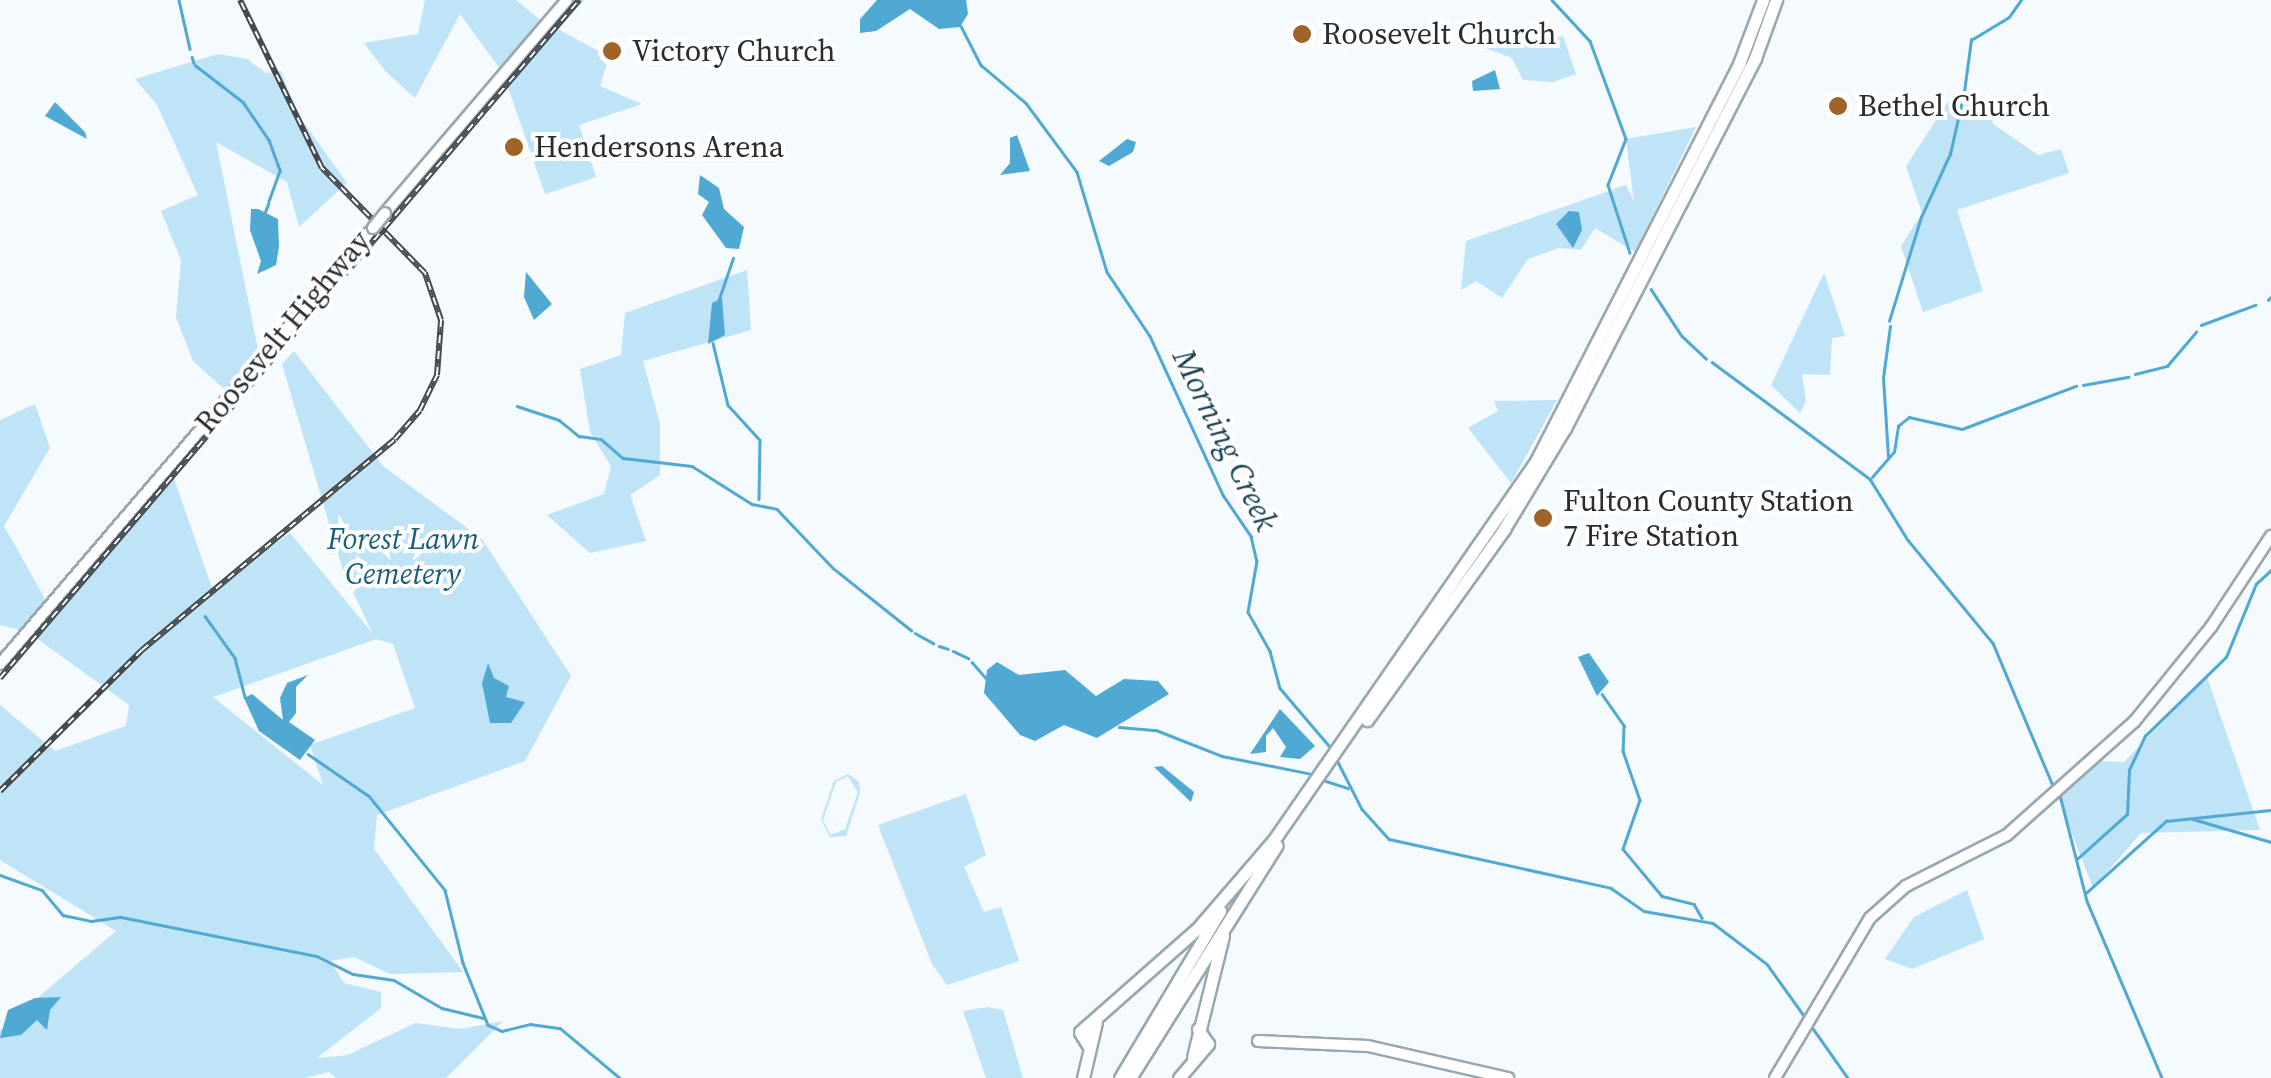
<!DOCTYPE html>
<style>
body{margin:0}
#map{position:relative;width:2271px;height:1078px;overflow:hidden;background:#f4fafe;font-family:"Source Serif 4",serif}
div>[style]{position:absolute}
.green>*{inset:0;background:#bfe3f7}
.water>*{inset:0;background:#50a9d2}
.stream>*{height:2.5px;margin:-1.25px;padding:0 1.25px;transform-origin:1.25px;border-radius:1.25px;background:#50a9d2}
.roads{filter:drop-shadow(2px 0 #99a8af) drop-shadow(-2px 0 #99a8af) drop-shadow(0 2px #99a8af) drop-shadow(0 -2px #99a8af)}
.major>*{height:10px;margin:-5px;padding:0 5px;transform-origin:5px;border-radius:5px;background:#fff}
.highway>*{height:11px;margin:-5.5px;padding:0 5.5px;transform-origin:5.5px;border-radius:5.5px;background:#fff}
.rail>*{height:6px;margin-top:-3px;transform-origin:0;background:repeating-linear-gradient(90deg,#fff 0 8px,#43494c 0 16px);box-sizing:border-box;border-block:2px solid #43494c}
.bridges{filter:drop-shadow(2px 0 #99a8af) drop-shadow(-2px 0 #99a8af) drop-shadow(0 2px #99a8af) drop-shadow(0 -2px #99a8af)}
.major-bridge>*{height:10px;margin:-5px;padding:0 5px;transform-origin:5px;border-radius:5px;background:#fff}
.dots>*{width:28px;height:28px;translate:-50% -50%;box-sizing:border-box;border:5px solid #fff;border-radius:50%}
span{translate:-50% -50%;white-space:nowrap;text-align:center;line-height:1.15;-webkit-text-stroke:8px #fff;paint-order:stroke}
.poi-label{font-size:30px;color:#272d30}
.left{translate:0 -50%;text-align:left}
.street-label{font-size:30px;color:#272d30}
.park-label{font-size:30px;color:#185d7a;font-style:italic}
.water-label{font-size:32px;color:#1c4355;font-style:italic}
</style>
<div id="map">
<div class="green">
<i style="clip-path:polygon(425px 0,516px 0,544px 23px,564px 0,584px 0,558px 29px,609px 57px,600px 86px,642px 104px,579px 125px,596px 177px,545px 194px,503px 73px,460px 14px,415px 98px,386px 72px,364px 43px,418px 34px)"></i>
<i style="clip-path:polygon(1529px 29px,1534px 45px,1563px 36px,1576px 74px,1553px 82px,1523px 80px,1512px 58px,1480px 46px)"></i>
<i style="clip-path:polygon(218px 54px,247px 59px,266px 73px,281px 71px,297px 113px,347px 183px,299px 227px,287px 182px,216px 142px,260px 359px,232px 396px,193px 361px,176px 317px,181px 260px,161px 211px,198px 195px,157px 105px,135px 79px)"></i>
<i style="clip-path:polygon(1950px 99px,1989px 111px,1993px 124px,2038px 155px,2061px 149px,2069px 173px,1957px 210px,1983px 291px,1923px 312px,1901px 246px,1922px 213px,1906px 166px)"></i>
<i style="clip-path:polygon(1696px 127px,1635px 252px,1595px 228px,1581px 250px,1559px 248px,1528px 259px,1502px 298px,1476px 281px,1461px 290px,1466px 241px,1626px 185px,1634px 201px,1626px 139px)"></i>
<i style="clip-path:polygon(747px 270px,751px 330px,643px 361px,660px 424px,660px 475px,630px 495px,646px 541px,590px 553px,547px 515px,604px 494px,611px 466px,590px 432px,580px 369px,621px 355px,625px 313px)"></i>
<i style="clip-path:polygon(1824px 273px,1845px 336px,1832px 338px,1830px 375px,1802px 374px,1806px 401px,1800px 413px,1771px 385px)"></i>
<i style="clip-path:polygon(evenodd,294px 351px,383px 466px,482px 539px,571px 676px,525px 761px,377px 815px,374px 849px,463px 972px,390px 974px,354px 957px,330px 961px,344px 983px,381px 992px,381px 1008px,317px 1058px,348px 1055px,415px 1023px,460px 1029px,503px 1021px,446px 1078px,336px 1078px,329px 1072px,305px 1078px,0 1078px,0 1030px,116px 931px,0 860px,0 705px,55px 751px,126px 726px,129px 705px,28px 632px,0 625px,0 420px,35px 404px,50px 448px,4px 526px,48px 604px,170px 467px,212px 588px,290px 533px,373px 634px,343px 571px,282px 364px,294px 351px,376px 639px,393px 644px,415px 708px,310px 745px,323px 785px,213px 697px,376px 639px)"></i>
<i style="clip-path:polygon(1557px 400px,1531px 447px,1511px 483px,1468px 428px,1498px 411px,1494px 401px)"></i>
<i style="clip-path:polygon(2207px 677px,2260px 830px,2141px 833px,2093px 888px,2056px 792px,2092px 761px,2124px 762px)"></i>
<i style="clip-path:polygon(evenodd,848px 774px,859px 782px,860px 793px,846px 836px,830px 837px,821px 819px,834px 781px,848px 774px,848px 776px,858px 792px,845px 829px,831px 835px,823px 820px,836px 782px,848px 776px)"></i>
<i style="clip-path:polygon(966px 794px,986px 855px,964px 867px,984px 912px,1001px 907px,1019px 961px,947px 985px,932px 964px,878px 825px)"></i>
<i style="clip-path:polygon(1967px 890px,1984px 939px,1912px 969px,1885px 959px,1914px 917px)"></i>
<i style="clip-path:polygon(987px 1007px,1003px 1010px,1023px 1078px,986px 1078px,963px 1011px)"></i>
</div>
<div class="water">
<i style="clip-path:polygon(877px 0,966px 0,968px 14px,960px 27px,939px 29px,910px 9px,876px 31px,860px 33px,860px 19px)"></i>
<i style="clip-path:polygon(1495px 70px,1500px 89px,1473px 91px,1472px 81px)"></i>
<i style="clip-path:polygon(55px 102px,85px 132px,87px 139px,45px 116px)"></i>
<i style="clip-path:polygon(1017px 135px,1030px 171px,1000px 175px,1010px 163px,1010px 138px)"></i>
<i style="clip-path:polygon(1127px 139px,1136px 142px,1133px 152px,1109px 166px,1099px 161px)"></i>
<i style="clip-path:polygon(700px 175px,719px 188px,724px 209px,744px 227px,739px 249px,726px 248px,702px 215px,709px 202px,698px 194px)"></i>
<i style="clip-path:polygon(258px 209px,278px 219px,279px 247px,276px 265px,257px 274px,261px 261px,250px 230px,251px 209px)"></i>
<i style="clip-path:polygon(1569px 211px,1579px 212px,1582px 230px,1573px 248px,1556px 224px)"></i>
<i style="clip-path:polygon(526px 272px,552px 304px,534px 320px,524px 297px)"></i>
<i style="clip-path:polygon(722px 298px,725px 335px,708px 344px,712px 303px)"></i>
<i style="clip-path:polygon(1589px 653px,1609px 682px,1597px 696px,1578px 657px)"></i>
<i style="clip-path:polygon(997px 662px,1019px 675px,1065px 670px,1096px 696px,1124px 679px,1158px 681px,1169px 694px,1097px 738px,1064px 725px,1035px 741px,1020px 735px,984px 693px,987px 670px)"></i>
<i style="clip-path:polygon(488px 663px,494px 678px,509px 686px,506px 697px,525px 702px,511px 723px,490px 723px,482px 683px)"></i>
<i style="clip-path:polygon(308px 675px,296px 687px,296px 713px,289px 722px,315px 740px,300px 760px,259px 731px,244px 698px,252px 694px,283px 720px,280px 698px,287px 683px)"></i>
<i style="clip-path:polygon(1280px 709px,1315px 746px,1300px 759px,1280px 757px,1286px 747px,1273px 728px,1266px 736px,1266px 752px,1250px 754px)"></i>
<i style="clip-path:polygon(1162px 766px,1194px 792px,1191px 802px,1154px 767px)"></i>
<i style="clip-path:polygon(61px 997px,50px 1010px,47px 1030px,37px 1020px,21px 1035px,0 1038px,8px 1010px,35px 998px)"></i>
</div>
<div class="stream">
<i style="left:179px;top:0;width:50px;rotate:77.3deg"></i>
<i style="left:1552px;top:0;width:56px;rotate:47.2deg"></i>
<i style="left:1590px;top:41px;width:104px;rotate:69.8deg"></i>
<i style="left:1626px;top:139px;width:49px;rotate:111.4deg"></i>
<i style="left:1608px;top:185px;width:71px;rotate:72.1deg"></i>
<i style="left:961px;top:26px;width:44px;rotate:62.9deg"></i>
<i style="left:981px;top:65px;width:59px;rotate:40.2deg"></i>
<i style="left:1026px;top:103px;width:86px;rotate:53.5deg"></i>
<i style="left:1077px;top:172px;width:104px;rotate:73.3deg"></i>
<i style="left:1107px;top:272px;width:77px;rotate:56.1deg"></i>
<i style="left:1150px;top:336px;width:175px;rotate:65.3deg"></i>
<i style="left:1223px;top:495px;width:50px;rotate:55.7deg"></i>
<i style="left:1251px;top:536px;width:26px;rotate:77deg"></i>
<i style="left:1257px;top:561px;width:52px;rotate:100deg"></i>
<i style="left:1248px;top:612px;width:45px;rotate:60.6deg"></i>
<i style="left:1270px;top:651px;width:38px;rotate:75deg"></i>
<i style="left:1280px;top:688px;width:79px;rotate:49.6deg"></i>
<i style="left:192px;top:57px;width:6px;rotate:72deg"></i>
<i style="left:195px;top:65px;width:61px;rotate:37.6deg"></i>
<i style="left:243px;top:102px;width:46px;rotate:55.6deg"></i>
<i style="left:269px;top:140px;width:33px;rotate:70deg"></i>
<i style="left:280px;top:171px;width:32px;rotate:110deg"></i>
<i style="left:1963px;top:99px;width:60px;rotate:-82.3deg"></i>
<i style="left:1971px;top:40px;width:44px;rotate:-31.2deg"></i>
<i style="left:2009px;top:17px;width:21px;rotate:-55deg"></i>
<i style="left:265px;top:212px;width:9px;rotate:-69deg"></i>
<i style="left:1651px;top:289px;width:56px;rotate:56.6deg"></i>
<i style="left:1682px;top:336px;width:33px;rotate:43deg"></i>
<i style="left:719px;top:299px;width:43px;rotate:-71.1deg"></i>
<i style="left:2268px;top:300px;width:4px;rotate:-45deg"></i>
<i style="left:1889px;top:321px;width:109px;rotate:-72.9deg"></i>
<i style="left:1921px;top:217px;width:69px;rotate:-65.3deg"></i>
<i style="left:1950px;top:154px;width:50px;rotate:-77.3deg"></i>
<i style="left:2201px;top:325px;width:58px;rotate:-20.3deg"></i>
<i style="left:713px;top:343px;width:64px;rotate:76.4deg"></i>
<i style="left:728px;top:405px;width:47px;rotate:47.6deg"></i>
<i style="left:760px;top:440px;width:59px;rotate:91deg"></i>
<i style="left:1712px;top:362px;width:197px;rotate:36.5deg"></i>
<i style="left:1870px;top:479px;width:72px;rotate:58.1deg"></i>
<i style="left:1908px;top:540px;width:134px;rotate:50.5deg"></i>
<i style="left:1993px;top:643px;width:155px;rotate:67.2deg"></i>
<i style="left:2135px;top:374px;width:33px;rotate:-14deg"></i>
<i style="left:2167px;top:366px;width:45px;rotate:-49.5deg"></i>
<i style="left:2083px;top:385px;width:46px;rotate:-10.1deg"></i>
<i style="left:517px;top:406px;width:44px;rotate:18.4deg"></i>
<i style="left:559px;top:420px;width:26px;rotate:39deg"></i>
<i style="left:579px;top:436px;width:22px;rotate:8deg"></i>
<i style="left:601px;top:439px;width:29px;rotate:41deg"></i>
<i style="left:623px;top:458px;width:69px;rotate:6.6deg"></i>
<i style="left:692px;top:466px;width:71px;rotate:32.3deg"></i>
<i style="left:752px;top:504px;width:25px;rotate:11deg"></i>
<i style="left:777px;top:509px;width:81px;rotate:46.5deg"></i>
<i style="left:833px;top:568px;width:100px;rotate:38.5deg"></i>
<i style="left:1888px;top:457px;width:79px;rotate:-93.6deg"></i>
<i style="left:1883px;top:378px;width:52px;rotate:-82.3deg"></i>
<i style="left:1872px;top:477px;width:33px;rotate:-49deg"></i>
<i style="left:1894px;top:452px;width:26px;rotate:-81deg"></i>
<i style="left:1898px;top:426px;width:14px;rotate:-39deg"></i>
<i style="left:1909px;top:417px;width:54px;rotate:12.8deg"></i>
<i style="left:1962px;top:429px;width:122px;rotate:-20.7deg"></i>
<i style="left:205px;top:616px;width:52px;rotate:54.5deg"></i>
<i style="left:235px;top:658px;width:40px;rotate:75.6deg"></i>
<i style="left:915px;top:633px;width:21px;rotate:29deg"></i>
<i style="left:939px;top:646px;width:9px;rotate:18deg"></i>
<i style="left:953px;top:651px;width:17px;rotate:25deg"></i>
<i style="left:972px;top:662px;width:21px;rotate:49deg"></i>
<i style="left:1602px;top:694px;width:39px;rotate:55deg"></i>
<i style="left:1624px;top:726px;width:25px;rotate:92deg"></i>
<i style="left:1623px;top:751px;width:52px;rotate:70.9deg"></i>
<i style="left:1640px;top:800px;width:52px;rotate:109.1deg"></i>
<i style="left:1623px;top:849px;width:61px;rotate:50.3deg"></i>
<i style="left:1662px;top:896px;width:33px;rotate:14deg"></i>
<i style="left:1694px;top:904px;width:16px;rotate:60deg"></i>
<i style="left:1119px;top:727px;width:37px;rotate:5deg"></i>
<i style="left:1156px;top:730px;width:71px;rotate:21.5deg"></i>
<i style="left:1222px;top:756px;width:92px;rotate:11.3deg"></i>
<i style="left:308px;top:754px;width:74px;rotate:34.5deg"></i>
<i style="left:369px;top:796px;width:121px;rotate:51deg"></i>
<i style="left:445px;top:890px;width:75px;rotate:76.1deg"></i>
<i style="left:463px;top:963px;width:67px;rotate:68deg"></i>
<i style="left:488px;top:1025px;width:15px;rotate:23deg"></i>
<i style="left:502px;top:1031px;width:29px;rotate:-14deg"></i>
<i style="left:530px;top:1024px;width:30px;rotate:8deg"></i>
<i style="left:560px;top:1028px;width:78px;rotate:39.8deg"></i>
<i style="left:1337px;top:760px;width:55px;rotate:63deg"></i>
<i style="left:1362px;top:809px;width:40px;rotate:48deg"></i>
<i style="left:1389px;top:839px;width:227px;rotate:12.4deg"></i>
<i style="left:1611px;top:888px;width:40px;rotate:34.9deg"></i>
<i style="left:1644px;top:911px;width:70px;rotate:9.9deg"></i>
<i style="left:1713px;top:923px;width:68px;rotate:37.2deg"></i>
<i style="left:1767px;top:964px;width:65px;rotate:54.4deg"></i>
<i style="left:1323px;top:780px;width:26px;rotate:18deg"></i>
<i style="left:2060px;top:795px;width:109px;rotate:75.7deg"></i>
<i style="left:2087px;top:901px;width:192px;rotate:67deg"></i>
<i style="left:2193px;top:819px;width:81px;rotate:16.4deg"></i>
<i style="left:2077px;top:859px;width:67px;rotate:-42deg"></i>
<i style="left:2127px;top:814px;width:44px;rotate:-87.4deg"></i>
<i style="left:2129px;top:770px;width:38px;rotate:-65deg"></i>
<i style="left:2145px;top:736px;width:113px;rotate:-44.3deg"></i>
<i style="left:2226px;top:657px;width:79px;rotate:-67.7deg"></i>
<i style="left:2256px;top:584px;width:21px;rotate:-43deg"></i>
<i style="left:0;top:875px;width:45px;rotate:19.7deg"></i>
<i style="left:42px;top:890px;width:33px;rotate:50deg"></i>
<i style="left:63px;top:915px;width:29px;rotate:12deg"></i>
<i style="left:91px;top:921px;width:30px;rotate:-8deg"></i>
<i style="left:121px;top:917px;width:200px;rotate:11.3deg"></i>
<i style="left:317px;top:956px;width:40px;rotate:26.6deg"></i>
<i style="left:353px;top:974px;width:41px;rotate:8.3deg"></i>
<i style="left:394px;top:980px;width:56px;rotate:30.3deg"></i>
<i style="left:442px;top:1008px;width:42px;rotate:13.7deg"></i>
<i style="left:2086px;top:893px;width:108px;rotate:-42deg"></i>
<i style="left:2166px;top:821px;width:106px;rotate:-6deg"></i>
<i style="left:1812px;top:1027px;width:62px;rotate:54.8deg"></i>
</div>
<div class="roads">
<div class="major">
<i style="left:385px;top:213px;width:280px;rotate:-49.5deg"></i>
<i style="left:0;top:664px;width:574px;rotate:-49.45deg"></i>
<i style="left:1258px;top:1041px;width:110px;rotate:2.6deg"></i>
<i style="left:1368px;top:1046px;width:144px;rotate:12.9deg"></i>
<i style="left:1775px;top:1078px;width:186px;rotate:-59.3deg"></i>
<i style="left:1870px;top:918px;width:48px;rotate:-41.6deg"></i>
<i style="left:1906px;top:886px;width:113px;rotate:-26.8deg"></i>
<i style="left:2007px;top:835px;width:170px;rotate:-41.7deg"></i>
<i style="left:2134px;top:722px;width:122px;rotate:-51deg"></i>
<i style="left:2211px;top:627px;width:109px;rotate:-56.6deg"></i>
</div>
<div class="highway">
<i style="left:1367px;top:720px;width:235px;rotate:-54.3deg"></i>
<i style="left:1504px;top:529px;width:118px;rotate:-58.9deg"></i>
<i style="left:1565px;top:428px;width:416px;rotate:-62.8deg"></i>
<i style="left:1755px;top:58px;width:62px;rotate:-70.1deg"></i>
<i style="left:1088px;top:1045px;width:15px;rotate:-122deg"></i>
<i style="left:1080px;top:1032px;width:156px;rotate:-41.4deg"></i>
<i style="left:1197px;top:929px;width:116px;rotate:-49.2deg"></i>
<i style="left:1273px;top:841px;width:462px;rotate:-55.3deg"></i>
<i style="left:1536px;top:461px;width:446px;rotate:-62.9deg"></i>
<i style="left:1739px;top:64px;width:68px;rotate:-69.4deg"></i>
<i style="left:1193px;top:1057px;width:125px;rotate:-76.1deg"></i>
<i style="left:1083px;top:1078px;width:57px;rotate:-76.9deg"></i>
<i style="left:1120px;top:1078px;width:195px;rotate:-59.1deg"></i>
<i style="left:1130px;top:1078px;width:275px;rotate:-57.8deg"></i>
<i style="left:1179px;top:1078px;width:45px;rotate:-49.5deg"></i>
<i style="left:1208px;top:1044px;width:18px;rotate:-124deg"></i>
</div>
</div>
<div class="rail">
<i style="left:0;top:678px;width:892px;rotate:-49.5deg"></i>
<i style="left:0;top:791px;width:200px;rotate:-44.8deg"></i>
<i style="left:142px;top:650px;width:329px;rotate:-39.8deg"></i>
<i style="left:395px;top:439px;width:38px;rotate:-49deg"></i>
<i style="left:420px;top:410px;width:39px;rotate:-64deg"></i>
<i style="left:437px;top:375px;width:55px;rotate:-85.8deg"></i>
<i style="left:441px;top:320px;width:50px;rotate:-108.8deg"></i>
<i style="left:425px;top:273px;width:147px;rotate:-134.4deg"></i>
<i style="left:322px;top:168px;width:187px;rotate:-116deg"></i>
</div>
<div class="bridges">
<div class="major-bridge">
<i style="left:373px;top:228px;width:19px;rotate:-51deg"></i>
</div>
</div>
<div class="dots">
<i style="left:1302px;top:34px;background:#a06328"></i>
<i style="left:612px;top:51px;background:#a06328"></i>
<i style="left:1838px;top:106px;background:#a06328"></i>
<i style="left:514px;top:147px;background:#a06328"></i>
<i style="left:1543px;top:518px;background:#a06328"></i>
</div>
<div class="poi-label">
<span class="left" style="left:1322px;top:34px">Roosevelt Church</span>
<span class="left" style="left:632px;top:51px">Victory Church</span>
<span class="left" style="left:1858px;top:106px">Bethel Church</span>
<span class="left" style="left:534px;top:147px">Hendersons Arena</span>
<span class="left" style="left:1563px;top:518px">Fulton County Station<br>7 Fire Station</span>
</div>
<div class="street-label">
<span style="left:283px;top:332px;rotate:-50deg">Roosevelt Highway</span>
</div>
<div class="park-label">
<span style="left:403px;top:556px">Forest Lawn<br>Cemetery</span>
</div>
<div class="water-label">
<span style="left:1225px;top:440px;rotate:64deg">Morning Creek</span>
</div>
</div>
